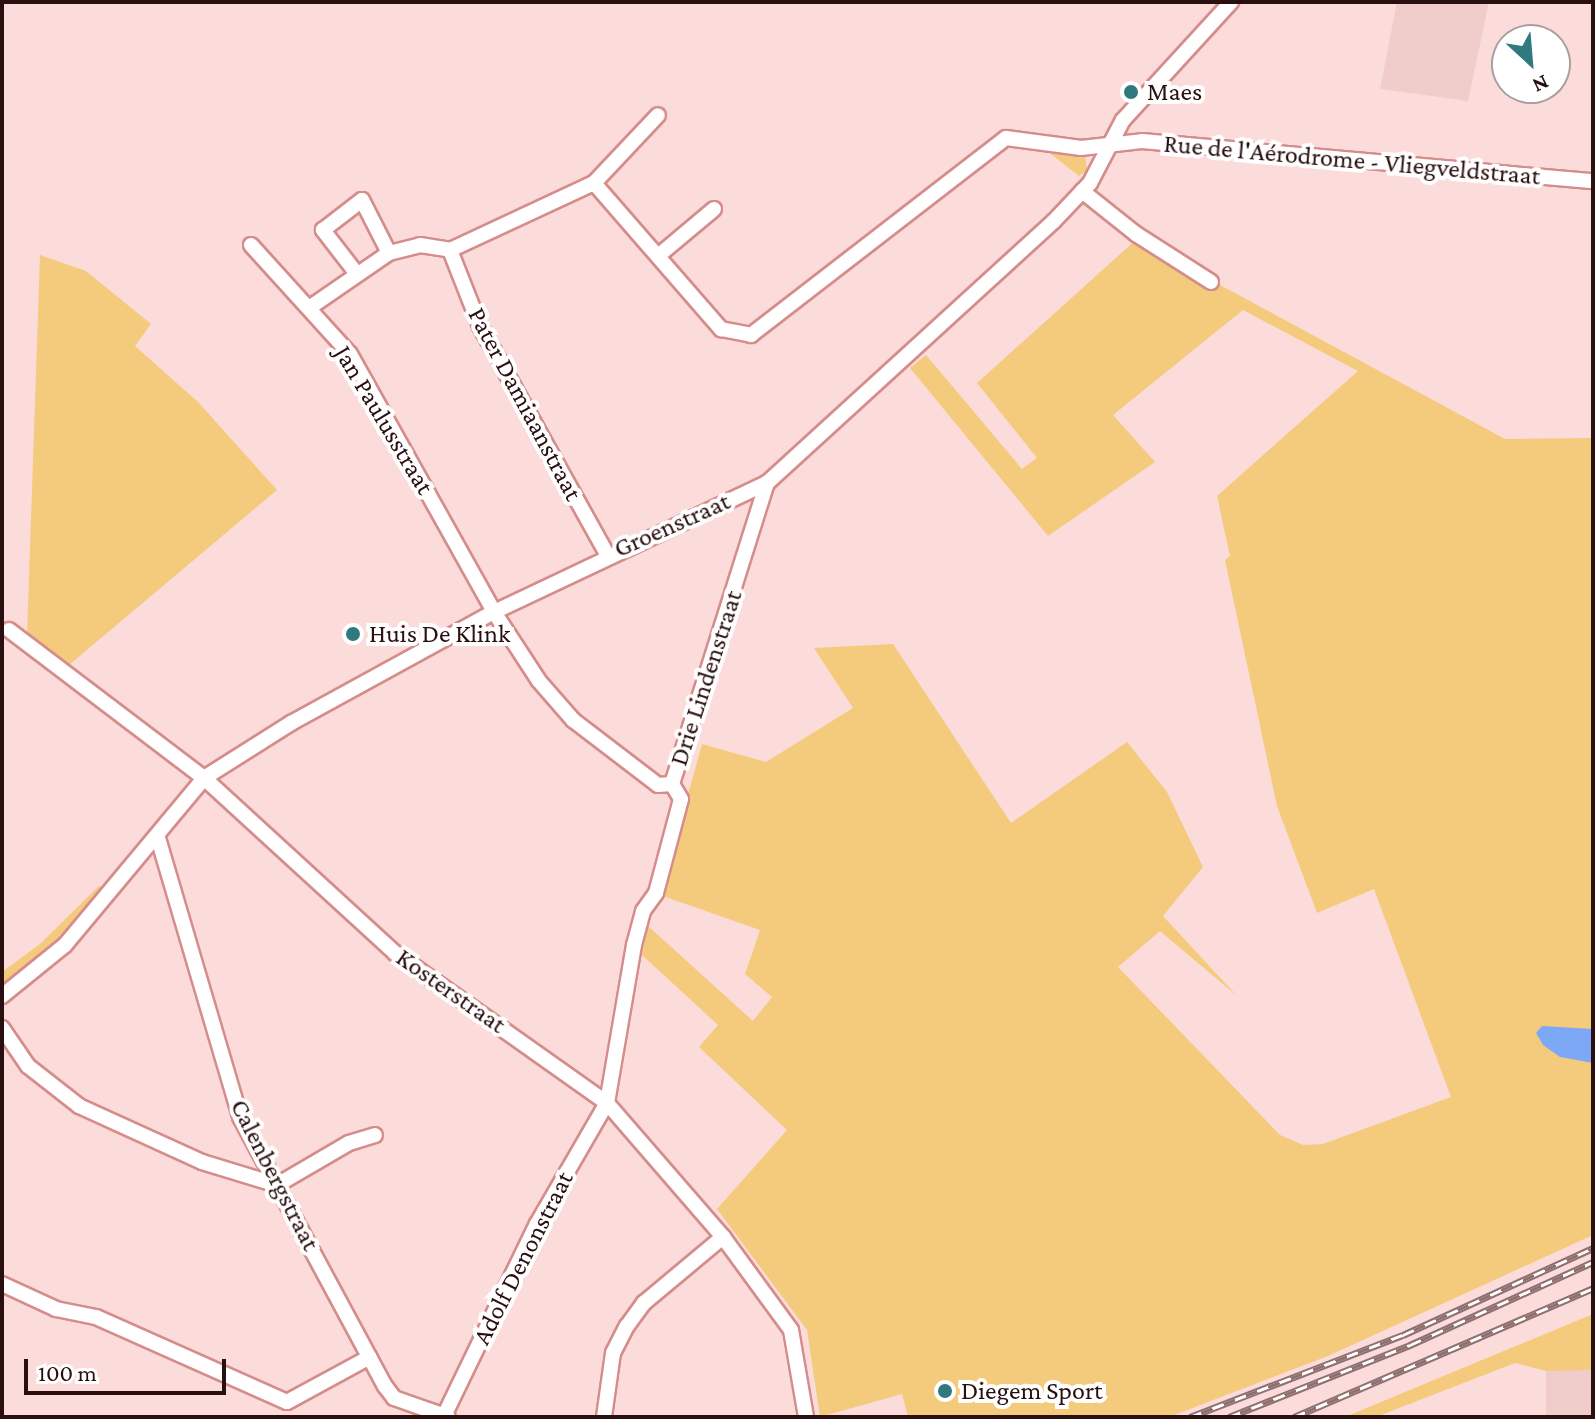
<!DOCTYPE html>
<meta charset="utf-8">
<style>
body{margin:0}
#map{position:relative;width:1595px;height:1419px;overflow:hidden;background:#fbdcda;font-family:"Crimson Pro",serif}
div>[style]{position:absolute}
.built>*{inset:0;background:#f0cdcb;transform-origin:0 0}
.green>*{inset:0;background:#f4ca7d}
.water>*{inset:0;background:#7da8f6}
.roads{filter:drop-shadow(2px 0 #d58d8b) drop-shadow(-2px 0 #d58d8b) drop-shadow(0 2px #d58d8b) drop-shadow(0 -2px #d58d8b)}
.minor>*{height:14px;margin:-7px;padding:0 7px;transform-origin:7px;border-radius:7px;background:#fff}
.rail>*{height:7px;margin-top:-3.5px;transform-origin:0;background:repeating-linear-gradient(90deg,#fff 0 12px,#8d706f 0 24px);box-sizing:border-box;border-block:2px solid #8d706f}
.dots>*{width:22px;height:22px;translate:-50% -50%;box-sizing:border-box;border:4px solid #fff;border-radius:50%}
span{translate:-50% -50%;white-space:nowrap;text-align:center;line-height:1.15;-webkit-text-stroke:8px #fff;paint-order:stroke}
.poi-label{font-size:26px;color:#290f0f}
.left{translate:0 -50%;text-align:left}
.street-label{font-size:26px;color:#290f0f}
.frame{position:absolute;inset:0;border:4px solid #290f0f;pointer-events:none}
.north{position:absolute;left:1491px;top:24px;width:80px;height:80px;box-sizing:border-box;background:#fff;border:2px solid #a99f9f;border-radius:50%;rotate:154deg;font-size:22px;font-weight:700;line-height:32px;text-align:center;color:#290f0f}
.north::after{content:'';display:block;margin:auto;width:28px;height:36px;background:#30797e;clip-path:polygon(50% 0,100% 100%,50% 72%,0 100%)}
.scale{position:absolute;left:24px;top:1359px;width:202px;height:36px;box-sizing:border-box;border:4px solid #290f0f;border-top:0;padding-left:10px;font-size:24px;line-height:28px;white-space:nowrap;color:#290f0f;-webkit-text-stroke:6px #fff;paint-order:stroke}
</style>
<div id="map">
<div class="built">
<i style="clip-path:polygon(1397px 2px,1489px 2px,1468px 101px,1380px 89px)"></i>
<i style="left:1593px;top:1370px;width:47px;height:47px;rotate:90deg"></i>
</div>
<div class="green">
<i style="clip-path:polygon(1037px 143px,1085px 155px,1087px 170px,1079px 176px)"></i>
<i style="clip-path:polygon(1138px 238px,1154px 242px,1222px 286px,1505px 439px,1593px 438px,1593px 1235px,1328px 1356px,1169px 1417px,908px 1417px,902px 1394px,820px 1417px,807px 1330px,717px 1209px,787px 1130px,699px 1047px,718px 1025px,642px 955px,648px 926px,753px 1021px,772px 997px,745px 974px,760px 930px,660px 895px,702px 744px,766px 762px,853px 708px,814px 648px,893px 644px,1011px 823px,1127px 742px,1167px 792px,1203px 867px,1163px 916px,1237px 996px,1160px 931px,1118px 967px,1280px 1135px,1303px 1145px,1323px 1144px,1451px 1097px,1374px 889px,1317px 913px,1277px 806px,1225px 560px,1230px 556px,1217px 496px,1358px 371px,1243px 310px,1113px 415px,1155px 462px,1048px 536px,910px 368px,926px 355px,1022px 469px,1037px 458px,977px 383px)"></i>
<i style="clip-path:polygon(40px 255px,86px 271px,151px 324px,135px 346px,198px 402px,277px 490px,69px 665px,27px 636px)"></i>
<i style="clip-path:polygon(99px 886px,103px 888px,46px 960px,2px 989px,2px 972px,40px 944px)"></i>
<i style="clip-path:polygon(1593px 1314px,1593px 1370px,1546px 1371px,1515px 1363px,1376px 1417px,1345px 1417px)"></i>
</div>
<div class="water">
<i style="clip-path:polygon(1542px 1026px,1593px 1029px,1593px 1063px,1560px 1057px,1543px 1045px,1536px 1033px)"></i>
</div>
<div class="roads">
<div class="minor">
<i style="left:594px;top:183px;width:93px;rotate:-46.7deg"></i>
<i style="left:1082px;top:191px;width:69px;rotate:38.5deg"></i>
<i style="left:1136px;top:234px;width:89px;rotate:32.6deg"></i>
<i style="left:251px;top:245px;width:147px;rotate:47.8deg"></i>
<i style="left:350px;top:354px;width:295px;rotate:60.8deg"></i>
<i style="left:494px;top:612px;width:82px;rotate:56.9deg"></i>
<i style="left:539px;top:681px;width:52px;rotate:48.9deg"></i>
<i style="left:573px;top:720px;width:107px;rotate:37.4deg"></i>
<i style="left:658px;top:785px;width:14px;rotate:-4deg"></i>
<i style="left:450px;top:250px;width:82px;rotate:68.5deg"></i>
<i style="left:480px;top:326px;width:261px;rotate:60.9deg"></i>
<i style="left:658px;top:256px;width:73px;rotate:-40deg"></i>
<i style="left:357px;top:274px;width:56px;rotate:-127.7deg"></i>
<i style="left:323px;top:230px;width:49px;rotate:-37.6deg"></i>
<i style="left:362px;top:200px;width:59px;rotate:63deg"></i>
<i style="left:309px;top:308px;width:97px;rotate:-34.5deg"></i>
<i style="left:389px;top:253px;width:32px;rotate:-14deg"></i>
<i style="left:420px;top:245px;width:30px;rotate:9deg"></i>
<i style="left:450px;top:250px;width:159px;rotate:-25deg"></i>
<i style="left:594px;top:183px;width:194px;rotate:49deg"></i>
<i style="left:721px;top:329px;width:31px;rotate:11deg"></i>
<i style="left:751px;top:335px;width:322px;rotate:-37.7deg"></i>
<i style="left:1006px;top:138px;width:76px;rotate:7.6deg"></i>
<i style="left:1081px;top:148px;width:61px;rotate:-6.5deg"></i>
<i style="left:1142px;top:141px;width:453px;rotate:5.1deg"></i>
<i style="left:9px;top:630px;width:245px;rotate:37.2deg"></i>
<i style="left:204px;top:778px;width:259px;rotate:42.5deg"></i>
<i style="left:395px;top:953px;width:260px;rotate:35.3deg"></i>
<i style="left:607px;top:1103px;width:177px;rotate:49.1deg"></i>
<i style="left:723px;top:1237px;width:115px;rotate:53.8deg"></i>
<i style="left:791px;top:1330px;width:88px;rotate:80.2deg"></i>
<i style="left:158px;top:838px;width:291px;rotate:73.6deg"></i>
<i style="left:240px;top:1117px;width:306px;rotate:61.7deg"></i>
<i style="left:385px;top:1386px;width:15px;rotate:53deg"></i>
<i style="left:394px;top:1398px;width:57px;rotate:19.4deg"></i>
<i style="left:2px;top:996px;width:81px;rotate:-39deg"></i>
<i style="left:65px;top:945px;width:217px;rotate:-50.2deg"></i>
<i style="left:204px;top:778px;width:103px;rotate:-32.3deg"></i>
<i style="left:291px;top:723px;width:231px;rotate:-28.7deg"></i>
<i style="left:494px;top:612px;width:302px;rotate:-25.3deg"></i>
<i style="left:767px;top:483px;width:387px;rotate:-42.4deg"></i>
<i style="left:1053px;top:222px;width:54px;rotate:-46.5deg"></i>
<i style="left:1090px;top:183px;width:71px;rotate:-62.4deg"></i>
<i style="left:1123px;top:120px;width:160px;rotate:-47.5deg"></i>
<i style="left:2px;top:1028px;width:46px;rotate:55.6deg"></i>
<i style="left:28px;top:1066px;width:65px;rotate:38.1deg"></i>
<i style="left:79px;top:1106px;width:135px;rotate:24.5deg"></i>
<i style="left:202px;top:1162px;width:78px;rotate:17deg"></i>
<i style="left:277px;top:1185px;width:83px;rotate:-30.3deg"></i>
<i style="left:349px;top:1143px;width:27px;rotate:-17deg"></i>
<i style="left:2px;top:1284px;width:60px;rotate:24.8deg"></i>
<i style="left:56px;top:1309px;width:41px;rotate:11.3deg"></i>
<i style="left:96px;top:1317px;width:209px;rotate:24deg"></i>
<i style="left:287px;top:1402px;width:94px;rotate:-28.5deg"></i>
<i style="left:444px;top:1416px;width:213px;rotate:-64.2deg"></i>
<i style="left:537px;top:1224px;width:140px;rotate:-60deg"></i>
<i style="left:607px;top:1103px;width:160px;rotate:-80.3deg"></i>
<i style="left:634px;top:945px;width:35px;rotate:-75deg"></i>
<i style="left:643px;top:911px;width:22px;rotate:-54deg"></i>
<i style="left:656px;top:893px;width:97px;rotate:-75.1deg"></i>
<i style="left:681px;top:799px;width:17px;rotate:-121deg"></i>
<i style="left:672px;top:784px;width:316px;rotate:-72.5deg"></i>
<i style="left:604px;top:1417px;width:65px;rotate:-82deg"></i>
<i style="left:613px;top:1353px;width:30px;rotate:-63deg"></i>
<i style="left:627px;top:1326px;width:29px;rotate:-54deg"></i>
<i style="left:644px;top:1303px;width:103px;rotate:-39.9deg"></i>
</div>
</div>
<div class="rail">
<i style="left:1190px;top:1417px;width:228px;rotate:-21.1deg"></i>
<i style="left:1403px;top:1335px;width:209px;rotate:-24.6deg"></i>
<i style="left:1229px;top:1417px;width:195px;rotate:-21.7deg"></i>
<i style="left:1410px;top:1345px;width:201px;rotate:-24.4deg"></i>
<i style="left:1294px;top:1417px;width:326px;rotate:-23.3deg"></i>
</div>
<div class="dots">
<i style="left:1131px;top:92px;background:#30797e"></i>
<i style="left:353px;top:634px;background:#30797e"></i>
<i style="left:945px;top:1391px;background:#30797e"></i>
</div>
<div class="poi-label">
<span class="left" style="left:1147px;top:92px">Maes</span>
<span class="left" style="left:369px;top:634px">Huis De Klink</span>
<span class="left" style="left:961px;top:1391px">Diegem Sport</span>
</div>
<div class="street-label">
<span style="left:1352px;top:160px;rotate:5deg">Rue de l'Aérodrome - Vliegveldstraat</span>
<span style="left:525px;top:404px;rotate:62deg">Pater Damiaanstraat</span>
<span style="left:384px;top:420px;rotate:59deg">Jan Paulusstraat</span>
<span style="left:672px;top:525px;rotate:-24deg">Groenstraat</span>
<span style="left:706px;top:678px;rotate:-72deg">Drie Lindenstraat</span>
<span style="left:451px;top:991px;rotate:35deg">Kosterstraat</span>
<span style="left:275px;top:1175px;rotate:63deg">Calenbergstraat</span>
<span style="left:523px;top:1258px;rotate:-63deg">Adolf Denonstraat</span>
</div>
<div class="frame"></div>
<div class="north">N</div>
<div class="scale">100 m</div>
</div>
